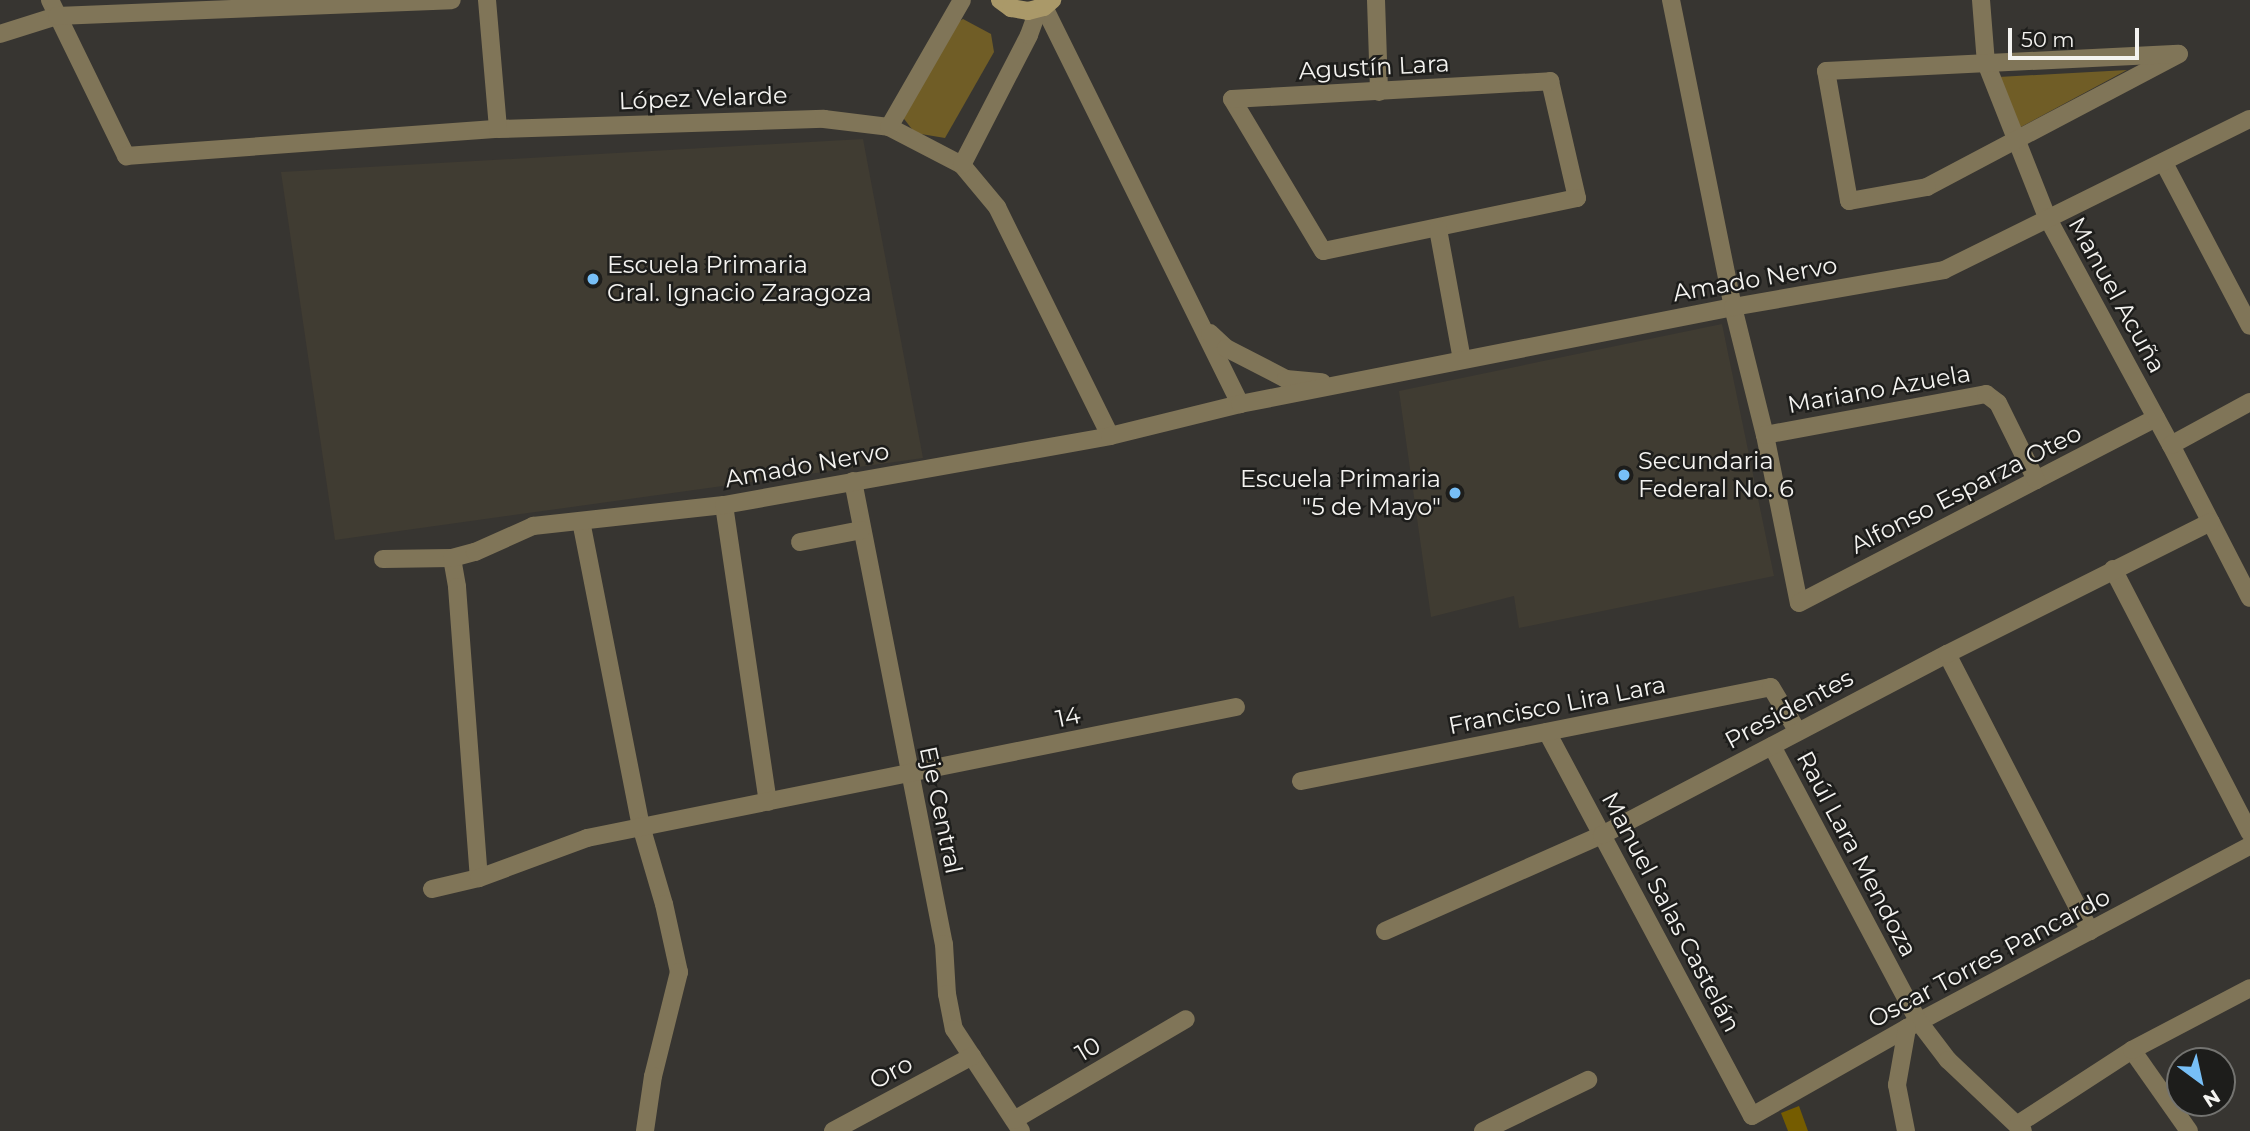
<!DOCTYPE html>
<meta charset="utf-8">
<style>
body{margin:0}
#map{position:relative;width:2250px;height:1131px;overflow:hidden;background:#373531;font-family:Montserrat,sans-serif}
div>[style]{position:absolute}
.built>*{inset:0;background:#403c32}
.green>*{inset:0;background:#705d26}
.building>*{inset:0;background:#755c00}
.street>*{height:18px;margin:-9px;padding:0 9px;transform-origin:9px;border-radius:9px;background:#807558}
.secondary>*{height:18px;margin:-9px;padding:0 9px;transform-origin:9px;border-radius:9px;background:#aa9969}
.dots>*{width:19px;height:19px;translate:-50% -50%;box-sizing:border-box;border:4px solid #1d1d1b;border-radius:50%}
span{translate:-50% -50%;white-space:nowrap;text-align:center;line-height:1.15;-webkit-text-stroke:5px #1d1d1b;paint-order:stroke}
.street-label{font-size:24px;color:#f4f3f0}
.poi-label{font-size:24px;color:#f4f3f0}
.left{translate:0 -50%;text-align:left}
.right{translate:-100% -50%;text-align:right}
.north{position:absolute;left:2166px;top:1047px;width:70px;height:70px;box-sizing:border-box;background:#1d1d1b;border:2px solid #737370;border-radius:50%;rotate:147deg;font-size:19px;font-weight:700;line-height:28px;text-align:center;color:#f4f3f0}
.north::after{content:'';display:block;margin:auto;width:24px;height:32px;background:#77bff7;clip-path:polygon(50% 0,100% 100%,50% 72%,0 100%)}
.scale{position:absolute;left:2008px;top:28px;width:131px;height:32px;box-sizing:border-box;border:4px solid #f4f3f0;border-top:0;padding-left:9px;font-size:21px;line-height:24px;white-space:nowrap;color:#f4f3f0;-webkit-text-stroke:5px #1d1d1b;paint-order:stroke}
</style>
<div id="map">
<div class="built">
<i style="clip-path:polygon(863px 139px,923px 458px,335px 540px,281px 172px)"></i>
<i style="clip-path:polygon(1722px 324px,1774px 576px,1519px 628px,1514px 596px,1431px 617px,1399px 391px)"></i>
</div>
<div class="green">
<i style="clip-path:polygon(963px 19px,991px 34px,994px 52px,945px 138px,915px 133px,901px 115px,951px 26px)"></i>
<i style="clip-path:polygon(2127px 70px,2019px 128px,1998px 77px)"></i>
</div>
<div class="building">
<i style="clip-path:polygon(1799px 1106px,1808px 1131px,1788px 1131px,1781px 1113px)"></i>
</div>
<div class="street">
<i style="left:50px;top:0;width:174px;rotate:64deg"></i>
<i style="left:126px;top:156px;width:373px;rotate:-4.2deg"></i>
<i style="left:498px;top:129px;width:326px;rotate:-1.8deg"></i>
<i style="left:824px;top:119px;width:65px;rotate:7deg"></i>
<i style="left:889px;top:127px;width:82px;rotate:27.5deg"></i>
<i style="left:962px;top:165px;width:55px;rotate:50.2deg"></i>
<i style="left:997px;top:207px;width:255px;rotate:63.7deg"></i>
<i style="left:487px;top:0;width:129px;rotate:85.1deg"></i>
<i style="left:1376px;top:0;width:92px;rotate:88.1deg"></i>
<i style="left:1671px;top:0;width:313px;rotate:78.6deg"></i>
<i style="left:1733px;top:307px;width:132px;rotate:76deg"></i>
<i style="left:1765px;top:435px;width:171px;rotate:78.6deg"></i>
<i style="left:1799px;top:603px;width:402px;rotate:-27.4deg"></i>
<i style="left:1981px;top:0;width:63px;rotate:85.5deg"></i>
<i style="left:1986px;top:63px;width:166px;rotate:68.4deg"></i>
<i style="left:2047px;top:217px;width:260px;rotate:61.5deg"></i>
<i style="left:2171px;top:445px;width:172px;rotate:62.7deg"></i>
<i style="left:1044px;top:7px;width:443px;rotate:63.7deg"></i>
<i style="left:0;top:34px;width:60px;rotate:-17.5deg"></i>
<i style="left:57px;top:16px;width:395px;rotate:-2.3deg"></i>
<i style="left:2179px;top:54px;width:285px;rotate:152.2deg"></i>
<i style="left:1927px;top:187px;width:79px;rotate:169.8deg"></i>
<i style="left:1849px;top:201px;width:132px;rotate:-100deg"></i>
<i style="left:1826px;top:71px;width:353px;rotate:-2.8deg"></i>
<i style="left:1550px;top:81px;width:120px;rotate:77deg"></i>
<i style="left:1577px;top:198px;width:259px;rotate:168.2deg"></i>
<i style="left:1323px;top:251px;width:177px;rotate:-120.9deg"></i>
<i style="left:1232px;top:99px;width:319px;rotate:-3.2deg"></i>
<i style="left:889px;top:127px;width:146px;rotate:-60.1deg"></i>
<i style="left:2164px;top:163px;width:184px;rotate:62.2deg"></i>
<i style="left:962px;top:165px;width:146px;rotate:-62.7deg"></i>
<i style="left:1029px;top:35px;width:29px;rotate:-70deg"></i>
<i style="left:1438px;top:229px;width:133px;rotate:79.6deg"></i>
<i style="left:1210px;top:333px;width:22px;rotate:43deg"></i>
<i style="left:1226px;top:348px;width:68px;rotate:27.3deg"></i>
<i style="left:1286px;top:379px;width:36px;rotate:5deg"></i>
<i style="left:1765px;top:435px;width:225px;rotate:-10.5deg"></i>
<i style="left:1986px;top:394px;width:15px;rotate:37deg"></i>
<i style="left:1998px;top:403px;width:86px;rotate:63.7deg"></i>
<i style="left:2171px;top:445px;width:90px;rotate:-28.6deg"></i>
<i style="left:853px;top:481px;width:472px;rotate:78.9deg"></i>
<i style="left:944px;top:944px;width:50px;rotate:86.6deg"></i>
<i style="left:947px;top:994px;width:36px;rotate:79deg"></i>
<i style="left:954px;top:1029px;width:122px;rotate:56.7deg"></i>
<i style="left:724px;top:505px;width:300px;rotate:81.6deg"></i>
<i style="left:581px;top:521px;width:311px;rotate:78.9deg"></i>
<i style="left:641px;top:826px;width:81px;rotate:73.6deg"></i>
<i style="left:664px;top:904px;width:70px;rotate:77.6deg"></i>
<i style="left:679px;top:972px;width:107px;rotate:104deg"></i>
<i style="left:653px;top:1076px;width:56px;rotate:98.3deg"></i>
<i style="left:800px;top:542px;width:62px;rotate:-11.1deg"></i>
<i style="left:452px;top:558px;width:29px;rotate:80deg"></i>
<i style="left:457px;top:587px;width:292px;rotate:85.7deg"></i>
<i style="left:383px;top:559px;width:69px;rotate:-0.8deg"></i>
<i style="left:452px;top:558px;width:24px;rotate:-15deg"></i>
<i style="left:475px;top:552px;width:64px;rotate:-24.1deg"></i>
<i style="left:533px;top:526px;width:192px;rotate:-6.3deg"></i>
<i style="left:724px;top:505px;width:392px;rotate:-10.1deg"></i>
<i style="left:1110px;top:436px;width:134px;rotate:-13.8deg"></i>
<i style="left:1240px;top:404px;width:502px;rotate:-11.13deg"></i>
<i style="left:1733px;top:307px;width:214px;rotate:-9.9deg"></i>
<i style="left:1944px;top:270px;width:341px;rotate:-26.3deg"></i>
<i style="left:2113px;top:569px;width:297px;rotate:62.6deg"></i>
<i style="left:1947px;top:654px;width:312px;rotate:62.7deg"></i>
<i style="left:1547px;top:732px;width:435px;rotate:61.9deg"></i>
<i style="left:1752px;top:1116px;width:178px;rotate:-29.6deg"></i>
<i style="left:1907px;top:1028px;width:388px;rotate:-28deg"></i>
<i style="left:1772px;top:746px;width:313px;rotate:62deg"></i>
<i style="left:1919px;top:1022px;width:48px;rotate:52.7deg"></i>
<i style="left:1948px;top:1060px;width:103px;rotate:43.4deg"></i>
<i style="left:1301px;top:781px;width:479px;rotate:-11.3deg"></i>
<i style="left:1771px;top:687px;width:52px;rotate:59deg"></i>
<i style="left:432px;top:889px;width:48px;rotate:-13.2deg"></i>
<i style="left:479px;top:878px;width:115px;rotate:-20.3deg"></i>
<i style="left:587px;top:838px;width:662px;rotate:-11.41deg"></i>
<i style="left:1385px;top:931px;width:237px;rotate:-23.9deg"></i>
<i style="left:1602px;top:835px;width:390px;rotate:-27.7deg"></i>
<i style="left:1947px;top:654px;width:295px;rotate:-26.6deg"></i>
<i style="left:2132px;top:1050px;width:99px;rotate:54.9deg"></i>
<i style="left:1014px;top:1120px;width:199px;rotate:-30.4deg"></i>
<i style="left:2018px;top:1124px;width:136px;rotate:-33deg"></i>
<i style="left:2132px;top:1050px;width:133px;rotate:-27.7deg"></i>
<i style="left:833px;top:1131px;width:158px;rotate:-28.3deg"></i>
<i style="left:1483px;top:1131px;width:117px;rotate:-25.9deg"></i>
<i style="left:1906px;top:1131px;width:47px;rotate:-101.1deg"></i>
<i style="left:1897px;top:1085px;width:58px;rotate:-80deg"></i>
</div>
<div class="secondary">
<i style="left:1000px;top:0;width:14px;rotate:36deg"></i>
<i style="left:1011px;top:8px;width:17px;rotate:10deg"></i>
<i style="left:1028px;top:11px;width:16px;rotate:-14deg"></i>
<i style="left:1044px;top:7px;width:11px;rotate:-41deg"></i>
</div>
<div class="dots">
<i style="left:593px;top:279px;background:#77bff7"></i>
<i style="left:1624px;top:475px;background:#77bff7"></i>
<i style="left:1455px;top:493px;background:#77bff7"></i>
</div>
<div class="street-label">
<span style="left:1374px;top:67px;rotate:-3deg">Agustín Lara</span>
<span style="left:703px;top:98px;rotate:-2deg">López Velarde</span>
<span style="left:1755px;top:279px;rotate:-10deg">Amado Nervo</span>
<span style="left:2117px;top:295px;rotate:61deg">Manuel Acuña</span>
<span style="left:1879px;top:389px;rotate:-10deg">Mariano Azuela</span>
<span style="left:807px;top:465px;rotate:-10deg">Amado Nervo</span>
<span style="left:1966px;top:489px;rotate:-27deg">Alfonso Esparza Oteo</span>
<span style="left:1557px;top:705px;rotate:-11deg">Francisco Lira Lara</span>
<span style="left:1789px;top:709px;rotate:-28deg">Presidentes</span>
<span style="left:1068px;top:717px;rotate:-12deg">14</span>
<span style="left:941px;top:810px;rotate:78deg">Eje Central</span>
<span style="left:1857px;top:854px;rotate:62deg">Raúl Lara Mendoza</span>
<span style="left:1671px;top:912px;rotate:62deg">Manuel Salas Castelán</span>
<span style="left:1989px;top:958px;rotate:-28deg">Oscar Torres Pancardo</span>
<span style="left:1088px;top:1049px;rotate:-31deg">10</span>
<span style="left:891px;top:1072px;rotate:-28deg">Oro</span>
</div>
<div class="poi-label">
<span class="left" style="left:607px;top:279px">Escuela Primaria<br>Gral. Ignacio Zaragoza</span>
<span class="left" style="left:1638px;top:475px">Secundaria<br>Federal No. 6</span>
<span class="right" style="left:1441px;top:493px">Escuela Primaria<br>"5 de Mayo"</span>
</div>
<div class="north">N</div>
<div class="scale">50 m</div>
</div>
